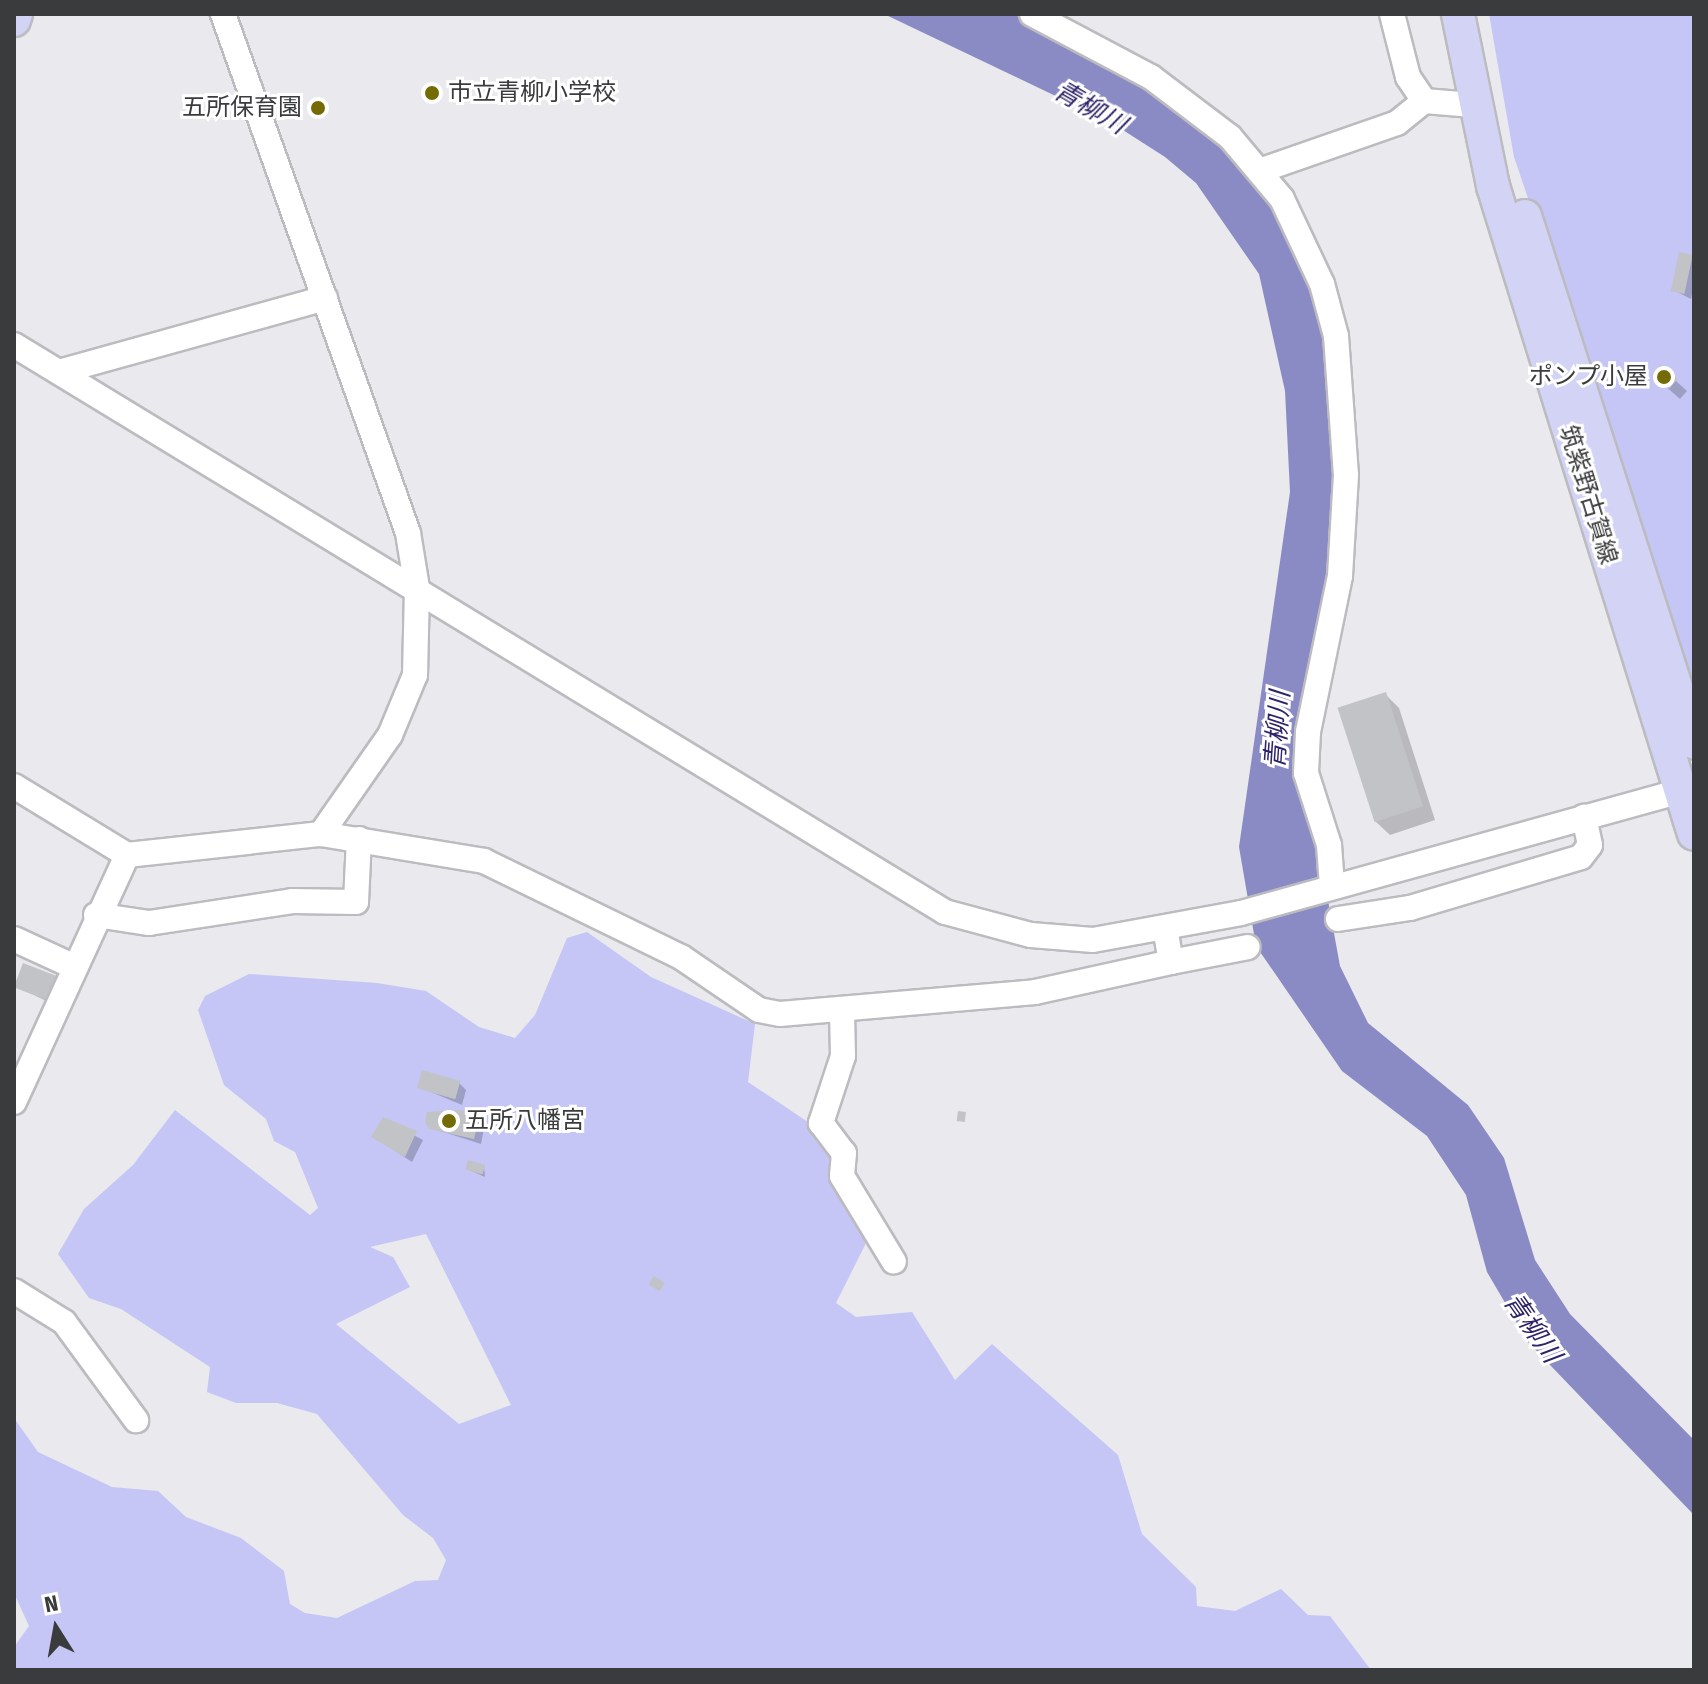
<!DOCTYPE html>
<meta charset="utf-8">
<style>
body{margin:0}
#map{position:relative;width:1708px;height:1684px;overflow:hidden;background:#e9e9ee;font-family:"Fira Sans Condensed","Noto Sans JP",sans-serif}
div>[style]{position:absolute}
.green>*{inset:0;background:#c5c6f5}
.water>*{inset:0;background:#8a8bc5}
.shadow>*{inset:0;background:#0003}
.building>*{inset:0;background:#c2c3c7;transform-origin:0 0}
.roads{filter:drop-shadow(2px 0 #bbbbc0) drop-shadow(-2px 0 #bbbbc0) drop-shadow(0 2px #bbbbc0) drop-shadow(0 -2px #bbbbc0)}
.minor>*{height:24px;margin:-12px;padding:0 12px;transform-origin:12px;border-radius:12px;background:#fff}
.major>*{height:32px;margin:-16px;padding:0 16px;transform-origin:16px;border-radius:16px;background:#d2d3f5}
.dots>*{width:22px;height:22px;translate:-50% -50%;box-sizing:border-box;border:4px solid #fff;border-radius:50%}
span{translate:-50% -50%;white-space:nowrap;text-align:center;line-height:1.15;-webkit-text-stroke:6px #fff;paint-order:stroke}
.poi-label{font-size:24px;color:#3a3b3c}
.left{translate:0 -50%;text-align:left}
.right{translate:-100% -50%;text-align:right}
.street-label{font-size:24px;color:#3a3b3c}
.water-label{font-size:26px;color:#2d2469;font-style:italic}
.frame{position:absolute;inset:0;border:16px solid #3a3b3c;pointer-events:none}
.north{position:absolute;left:16px;top:1588px;width:80px;height:80px;-webkit-text-stroke:6px #fff;paint-order:stroke;rotate:349deg;font-size:22px;font-weight:700;line-height:32px;text-align:center;color:#3a3b3c}
.north::after{content:'';display:block;margin:auto;width:28px;height:36px;background:#3a3b3c;clip-path:polygon(50% 0,100% 100%,50% 72%,0 100%)}
</style>
<div id="map">
<div class="green">
<i style="clip-path:polygon(1489px 14px,1694px 14px,1694px 687px,1514px 157px)"></i>
<i style="clip-path:polygon(evenodd,587px 932px,651px 977px,755px 1024px,748px 1082px,811px 1124px,874px 1227px,836px 1303px,856px 1317px,912px 1312px,955px 1380px,992px 1344px,1118px 1455px,1142px 1534px,1196px 1587px,1197px 1606px,1235px 1611px,1281px 1589px,1308px 1615px,1330px 1616px,1371px 1670px,14px 1670px,14px 1647px,29px 1626px,14px 1593px,14px 1418px,38px 1452px,112px 1487px,158px 1491px,186px 1517px,241px 1538px,284px 1571px,290px 1604px,305px 1613px,337px 1618px,415px 1581px,438px 1580px,446px 1560px,433px 1538px,403px 1515px,317px 1414px,277px 1403px,236px 1403px,207px 1392px,210px 1367px,121px 1309px,89px 1298px,58px 1254px,84px 1209px,133px 1165px,175px 1110px,310px 1215px,318px 1208px,295px 1152px,274px 1141px,266px 1119px,224px 1085px,198px 1010px,205px 996px,249px 974px,377px 983px,426px 991px,479px 1027px,515px 1038px,535px 1015px,567px 938px,587px 932px,426px 1234px,511px 1405px,459px 1424px,336px 1324px,410px 1287px,393px 1257px,370px 1247px,426px 1234px)"></i>
</div>
<div class="water">
<i style="clip-path:polygon(884px 14px,1014px 14px,1075px 46px,1150px 87px,1230px 148px,1292px 232px,1321px 320px,1337px 423px,1335px 535px,1313px 674px,1315px 829px,1340px 966px,1368px 1023px,1468px 1105px,1504px 1158px,1535px 1260px,1570px 1314px,1694px 1440px,1694px 1515px,1528px 1342px,1487px 1272px,1466px 1195px,1427px 1136px,1342px 1071px,1256px 946px,1239px 847px,1290px 492px,1285px 391px,1259px 274px,1196px 183px,1165px 157px,1112px 123px)"></i>
</div>
<div class="shadow">
<i style="clip-path:polygon(1692px 257px,1694px 284px,1691px 299px,1673px 290px)"></i>
<i style="clip-path:polygon(1676px 381px,1687px 391px,1680px 399px,1664px 385px)"></i>
<i style="clip-path:polygon(1385px 694px,1399px 708px,1435px 820px,1390px 835px,1375px 821px)"></i>
<i style="clip-path:polygon(55px 978px,62px 985px,54px 1005px,16px 986px)"></i>
<i style="clip-path:polygon(459px 1083px,466px 1090px,462px 1105px,419px 1087px)"></i>
<i style="clip-path:polygon(479px 1116px,485px 1123px,481px 1144px,431px 1128px)"></i>
<i style="clip-path:polygon(384px 1119px,423px 1140px,412px 1162px,374px 1137px)"></i>
<i style="clip-path:polygon(484px 1167px,485px 1177px,467px 1169px)"></i>
</div>
<div class="building">
<i style="left:1679px;top:252px;width:14px;height:40px;rotate:12deg"></i>
<i style="left:1660px;top:364px;width:23px;height:13px;rotate:40deg"></i>
<i style="left:1386px;top:692px;width:120px;height:51px;rotate:72deg"></i>
<i style="left:23px;top:963px;width:36px;height:26px;rotate:21deg"></i>
<i style="left:422px;top:1070px;width:40px;height:19px;rotate:16deg"></i>
<i style="clip-path:polygon(459px 1110px,480px 1114px,474px 1139px,429px 1129px,425px 1122px,427px 1112px)"></i>
<i style="left:958px;top:1111px;width:8px;height:10px;rotate:7deg"></i>
<i style="clip-path:polygon(383px 1117px,417px 1131px,405px 1157px,371px 1137px)"></i>
<i style="left:468px;top:1160px;width:18px;height:10px;rotate:16deg"></i>
<i style="left:654px;top:1276px;width:13px;height:10px;rotate:32deg"></i>
</div>
<div class="roads">
<div class="minor">
<i style="left:223px;top:14px;width:551px;rotate:70.38deg"></i>
<i style="left:408px;top:533px;width:56px;rotate:80.7deg"></i>
<i style="left:417px;top:588px;width:87px;rotate:91.3deg"></i>
<i style="left:415px;top:675px;width:65px;rotate:112.6deg"></i>
<i style="left:390px;top:735px;width:121px;rotate:124.9deg"></i>
<i style="left:1032px;top:14px;width:135px;rotate:27.9deg"></i>
<i style="left:1151px;top:77px;width:99px;rotate:37.2deg"></i>
<i style="left:1230px;top:137px;width:81px;rotate:50deg"></i>
<i style="left:1282px;top:199px;width:94px;rotate:64.8deg"></i>
<i style="left:1322px;top:284px;width:54px;rotate:74.9deg"></i>
<i style="left:1336px;top:336px;width:139px;rotate:85.9deg"></i>
<i style="left:1346px;top:475px;width:101px;rotate:93.4deg"></i>
<i style="left:1340px;top:576px;width:159px;rotate:101.6deg"></i>
<i style="left:1308px;top:732px;width:41px;rotate:92.8deg"></i>
<i style="left:1306px;top:773px;width:76px;rotate:72.3deg"></i>
<i style="left:1329px;top:845px;width:41px;rotate:85.8deg"></i>
<i style="left:1392px;top:14px;width:65px;rotate:75.7deg"></i>
<i style="left:1408px;top:77px;width:29px;rotate:56deg"></i>
<i style="left:1424px;top:101px;width:49px;rotate:4.7deg"></i>
<i style="left:1262px;top:170px;width:143px;rotate:-19.2deg"></i>
<i style="left:1397px;top:123px;width:35px;rotate:-39deg"></i>
<i style="left:14px;top:345px;width:1090px;rotate:31.34deg"></i>
<i style="left:945px;top:912px;width:89px;rotate:15deg"></i>
<i style="left:1031px;top:935px;width:62px;rotate:4.6deg"></i>
<i style="left:1093px;top:940px;width:150px;rotate:-10.3deg"></i>
<i style="left:1241px;top:913px;width:470px;rotate:-15.5deg"></i>
<i style="left:62px;top:371px;width:273px;rotate:-15.5deg"></i>
<i style="left:14px;top:786px;width:132px;rotate:31.4deg"></i>
<i style="left:127px;top:855px;width:195px;rotate:-6.2deg"></i>
<i style="left:321px;top:834px;width:165px;rotate:9.4deg"></i>
<i style="left:484px;top:861px;width:219px;rotate:26deg"></i>
<i style="left:681px;top:957px;width:94px;rotate:34.2deg"></i>
<i style="left:759px;top:1010px;width:21px;rotate:11deg"></i>
<i style="left:780px;top:1014px;width:256px;rotate:-4.9deg"></i>
<i style="left:1035px;top:992px;width:139px;rotate:-12.4deg"></i>
<i style="left:1171px;top:962px;width:35px;rotate:-100deg"></i>
<i style="left:96px;top:915px;width:54px;rotate:8.6deg"></i>
<i style="left:149px;top:923px;width:145px;rotate:-8.7deg"></i>
<i style="left:292px;top:901px;width:64px;rotate:0.9deg"></i>
<i style="left:356px;top:902px;width:63px;rotate:-87.3deg"></i>
<i style="left:1338px;top:919px;width:73px;rotate:-8.7deg"></i>
<i style="left:1410px;top:908px;width:178px;rotate:-16.6deg"></i>
<i style="left:1581px;top:857px;width:15px;rotate:-53deg"></i>
<i style="left:1590px;top:845px;width:29px;rotate:-102deg"></i>
<i style="left:14px;top:939px;width:67px;rotate:24.7deg"></i>
<i style="left:1171px;top:962px;width:78px;rotate:-11deg"></i>
<i style="left:842px;top:1012px;width:44px;rotate:88.7deg"></i>
<i style="left:843px;top:1056px;width:71px;rotate:108.2deg"></i>
<i style="left:821px;top:1123px;width:38px;rotate:53deg"></i>
<i style="left:844px;top:1153px;width:23px;rotate:95deg"></i>
<i style="left:842px;top:1176px;width:100px;rotate:58.8deg"></i>
<i style="left:14px;top:1102px;width:272px;rotate:-65.4deg"></i>
<i style="left:14px;top:1291px;width:59px;rotate:31.8deg"></i>
<i style="left:64px;top:1322px;width:122px;rotate:53.7deg"></i>
</div>
<div class="major">
<i style="left:1458px;top:14px;width:176px;rotate:78.5deg"></i>
<i style="left:1493px;top:186px;width:678px;rotate:72.77deg"></i>
<i style="left:14px;top:20px;width:6px;rotate:-72deg"></i>
<i style="left:1525px;top:216px;width:553px;rotate:72.22deg"></i>
</div>
</div>
<div class="dots">
<i style="left:432px;top:93px;background:#756b06"></i>
<i style="left:318px;top:108px;background:#756b06"></i>
<i style="left:1664px;top:377px;background:#756b06"></i>
<i style="left:449px;top:1121px;background:#756b06"></i>
</div>
<div class="poi-label">
<span class="left" style="left:448px;top:93px">市立青柳小学校</span>
<span class="right" style="left:302px;top:108px">五所保育園</span>
<span class="right" style="left:1648px;top:377px">ポンプ小屋</span>
<span class="left" style="left:465px;top:1121px">五所八幡宮</span>
</div>
<div class="street-label">
<span style="left:1588px;top:495px;rotate:73deg">筑紫野古賀線</span>
</div>
<div class="water-label">
<span style="left:1090px;top:108px;rotate:30deg">青柳川</span>
<span style="left:1278px;top:730px;rotate:-86deg">青柳川</span>
<span style="left:1532px;top:1328px;rotate:55deg">青柳川</span>
</div>
<div class="frame"></div>
<div class="north">N</div>
</div>
